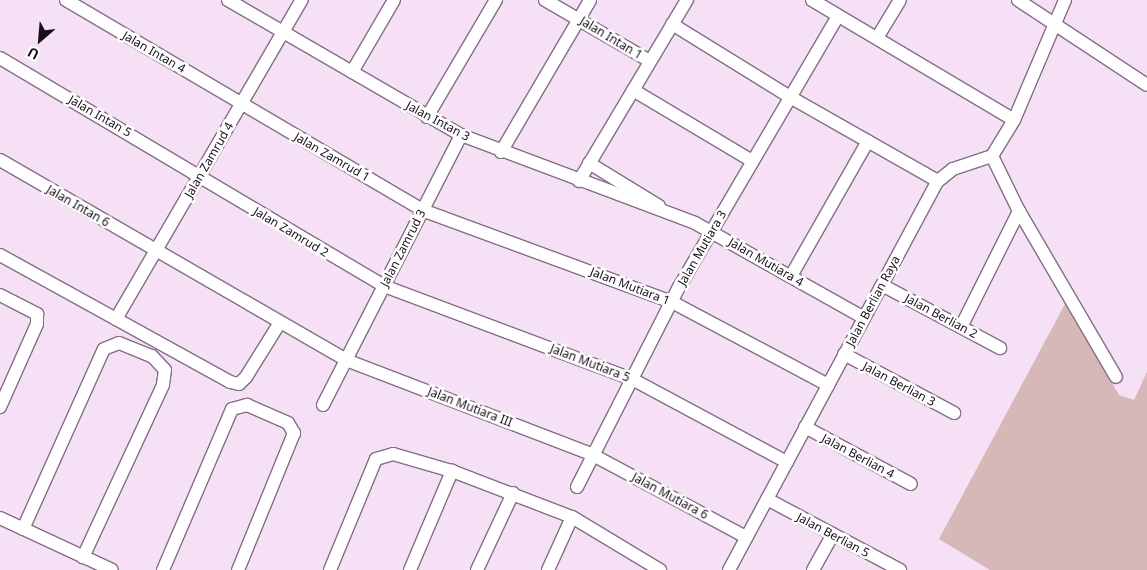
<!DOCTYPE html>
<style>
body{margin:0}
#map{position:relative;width:1147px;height:570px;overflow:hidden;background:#f5e0f6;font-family:"Noto Sans",sans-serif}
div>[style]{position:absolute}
.green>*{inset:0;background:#d7b8b9}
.roads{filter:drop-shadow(1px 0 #826f83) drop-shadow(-1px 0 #826f83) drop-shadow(0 1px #826f83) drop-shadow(0 -1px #826f83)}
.minor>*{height:12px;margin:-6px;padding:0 6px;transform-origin:6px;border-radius:6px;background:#fff}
span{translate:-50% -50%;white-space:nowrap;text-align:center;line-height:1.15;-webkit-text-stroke:5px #fff;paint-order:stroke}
.street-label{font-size:12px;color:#171018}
.north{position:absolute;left:15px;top:15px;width:50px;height:50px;-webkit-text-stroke:4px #fff;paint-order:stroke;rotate:207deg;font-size:14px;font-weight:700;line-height:20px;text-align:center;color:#171018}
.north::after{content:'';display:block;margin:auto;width:18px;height:22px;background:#171018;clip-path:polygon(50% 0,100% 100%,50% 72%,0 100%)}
</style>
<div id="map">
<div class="green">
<i style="clip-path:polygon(1065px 304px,1119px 395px,1134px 400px,1147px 372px,1147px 570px,990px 570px,939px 539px)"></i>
</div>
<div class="roads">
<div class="minor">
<i style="left:66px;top:0;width:413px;rotate:30.5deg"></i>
<i style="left:422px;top:210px;width:266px;rotate:20.2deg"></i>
<i style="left:672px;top:302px;width:177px;rotate:28deg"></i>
<i style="left:228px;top:0;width:269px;rotate:30.1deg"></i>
<i style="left:461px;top:135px;width:250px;rotate:20.6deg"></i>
<i style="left:695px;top:223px;width:194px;rotate:29.3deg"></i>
<i style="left:545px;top:0;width:121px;rotate:30.2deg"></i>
<i style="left:812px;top:0;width:235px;rotate:30.7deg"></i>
<i style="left:1018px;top:0;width:154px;rotate:33.4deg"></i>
<i style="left:1065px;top:0;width:130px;rotate:113deg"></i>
<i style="left:1014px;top:120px;width:42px;rotate:121.4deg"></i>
<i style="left:992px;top:156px;width:61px;rotate:63.9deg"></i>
<i style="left:1019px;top:211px;width:192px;rotate:59.7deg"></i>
<i style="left:672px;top:24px;width:139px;rotate:31.7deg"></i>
<i style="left:790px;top:97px;width:170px;rotate:29.6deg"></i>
<i style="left:877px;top:38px;width:44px;rotate:-58.8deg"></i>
<i style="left:0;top:58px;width:447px;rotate:30.7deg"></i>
<i style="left:384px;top:286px;width:265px;rotate:20.6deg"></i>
<i style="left:632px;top:379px;width:176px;rotate:28.2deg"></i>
<i style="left:352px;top:72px;width:83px;rotate:-59.7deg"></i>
<i style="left:633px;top:90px;width:139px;rotate:30.8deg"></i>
<i style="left:427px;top:117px;width:136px;rotate:-59.5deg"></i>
<i style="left:501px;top:152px;width:176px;rotate:-59.6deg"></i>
<i style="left:0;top:160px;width:400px;rotate:30deg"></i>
<i style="left:346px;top:360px;width:265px;rotate:21deg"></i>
<i style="left:593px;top:455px;width:174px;rotate:28.2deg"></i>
<i style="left:589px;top:163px;width:82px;rotate:31.6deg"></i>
<i style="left:579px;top:181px;width:211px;rotate:-59.2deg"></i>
<i style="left:0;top:255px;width:263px;rotate:28.9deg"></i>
<i style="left:230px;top:382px;width:9px;rotate:13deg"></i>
<i style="left:239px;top:384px;width:10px;rotate:-45deg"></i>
<i style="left:246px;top:377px;width:62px;rotate:-58.1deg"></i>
<i style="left:791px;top:276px;width:155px;rotate:-60.3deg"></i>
<i style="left:882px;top:285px;width:134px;rotate:28.1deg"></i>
<i style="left:0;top:295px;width:42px;rotate:27.2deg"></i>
<i style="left:37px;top:314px;width:10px;rotate:90deg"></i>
<i style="left:37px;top:324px;width:91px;rotate:114deg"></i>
<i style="left:116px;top:319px;width:369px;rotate:-59.8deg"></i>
<i style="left:961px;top:327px;width:130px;rotate:-63.4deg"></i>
<i style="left:844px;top:354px;width:125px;rotate:28.2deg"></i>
<i style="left:323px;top:405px;width:303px;rotate:-62.9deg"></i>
<i style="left:805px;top:427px;width:120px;rotate:28.3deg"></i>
<i style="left:577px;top:487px;width:225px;rotate:-63deg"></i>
<i style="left:679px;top:287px;width:314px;rotate:-59.6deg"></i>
<i style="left:767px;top:499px;width:151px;rotate:28.1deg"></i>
<i style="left:0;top:518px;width:123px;rotate:24.9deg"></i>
<i style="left:23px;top:529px;width:197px;rotate:-65.8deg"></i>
<i style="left:104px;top:349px;width:16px;rotate:-22deg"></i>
<i style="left:119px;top:343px;width:35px;rotate:22deg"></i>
<i style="left:152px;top:356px;width:19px;rotate:47deg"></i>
<i style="left:165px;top:370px;width:15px;rotate:98deg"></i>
<i style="left:163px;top:385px;width:190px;rotate:114.9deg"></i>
<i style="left:163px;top:570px;width:175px;rotate:-66.8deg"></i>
<i style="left:232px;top:409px;width:16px;rotate:-15deg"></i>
<i style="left:247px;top:405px;width:45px;rotate:23.7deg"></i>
<i style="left:288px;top:423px;width:12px;rotate:59deg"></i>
<i style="left:294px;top:433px;width:148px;rotate:112.2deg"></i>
<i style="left:330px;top:570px;width:120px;rotate:-67.5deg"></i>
<i style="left:376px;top:459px;width:18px;rotate:-16deg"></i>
<i style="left:393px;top:454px;width:61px;rotate:16.1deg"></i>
<i style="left:452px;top:471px;width:129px;rotate:21deg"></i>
<i style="left:572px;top:517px;width:103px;rotate:31.1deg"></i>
<i style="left:410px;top:570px;width:108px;rotate:-67deg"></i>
<i style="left:477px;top:570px;width:85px;rotate:-64.9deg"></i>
<i style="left:548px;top:570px;width:58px;rotate:-65.6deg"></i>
<i style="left:729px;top:570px;width:442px;rotate:-61.8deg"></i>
<i style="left:938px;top:181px;width:19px;rotate:-39deg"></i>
<i style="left:953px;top:169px;width:41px;rotate:-18.4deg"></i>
<i style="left:813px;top:570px;width:41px;rotate:-60.9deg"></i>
</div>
</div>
<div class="street-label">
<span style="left:611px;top:38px;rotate:31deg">Jalan Intan 1</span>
<span style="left:154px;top:52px;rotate:30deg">Jalan Intan 4</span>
<span style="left:100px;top:116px;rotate:30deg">Jalan Intan 5</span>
<span style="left:438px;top:121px;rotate:28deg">Jalan Intan 3</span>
<span style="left:332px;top:157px;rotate:30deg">Jalan Zamrud 1</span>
<span style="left:209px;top:160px;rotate:-60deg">Jalan Zamrud 4</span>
<span style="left:78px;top:206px;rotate:30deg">Jalan Intan 6</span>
<span style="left:291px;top:232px;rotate:31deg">Jalan Zamrud 2</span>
<span style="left:403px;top:248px;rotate:-63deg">Jalan Zamrud 3</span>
<span style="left:702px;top:248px;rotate:-60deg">Jalan Mutiara 3</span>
<span style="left:766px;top:262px;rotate:30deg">Jalan Mutiara 4</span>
<span style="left:630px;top:286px;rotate:21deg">Jalan Mutiara 1</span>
<span style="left:873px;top:301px;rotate:-62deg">Jalan Berlian Raya</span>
<span style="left:941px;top:316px;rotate:28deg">Jalan Berlian 2</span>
<span style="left:590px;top:363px;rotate:21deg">Jalan Mutiara 5</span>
<span style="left:899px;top:384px;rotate:28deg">Jalan Berlian 3</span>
<span style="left:470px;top:407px;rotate:21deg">Jalan Mutiara III</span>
<span style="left:858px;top:456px;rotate:28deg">Jalan Berlian 4</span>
<span style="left:670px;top:496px;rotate:28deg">Jalan Mutiara 6</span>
<span style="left:833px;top:535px;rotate:28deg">Jalan Berlian 5</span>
</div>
<div class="north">U</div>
</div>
